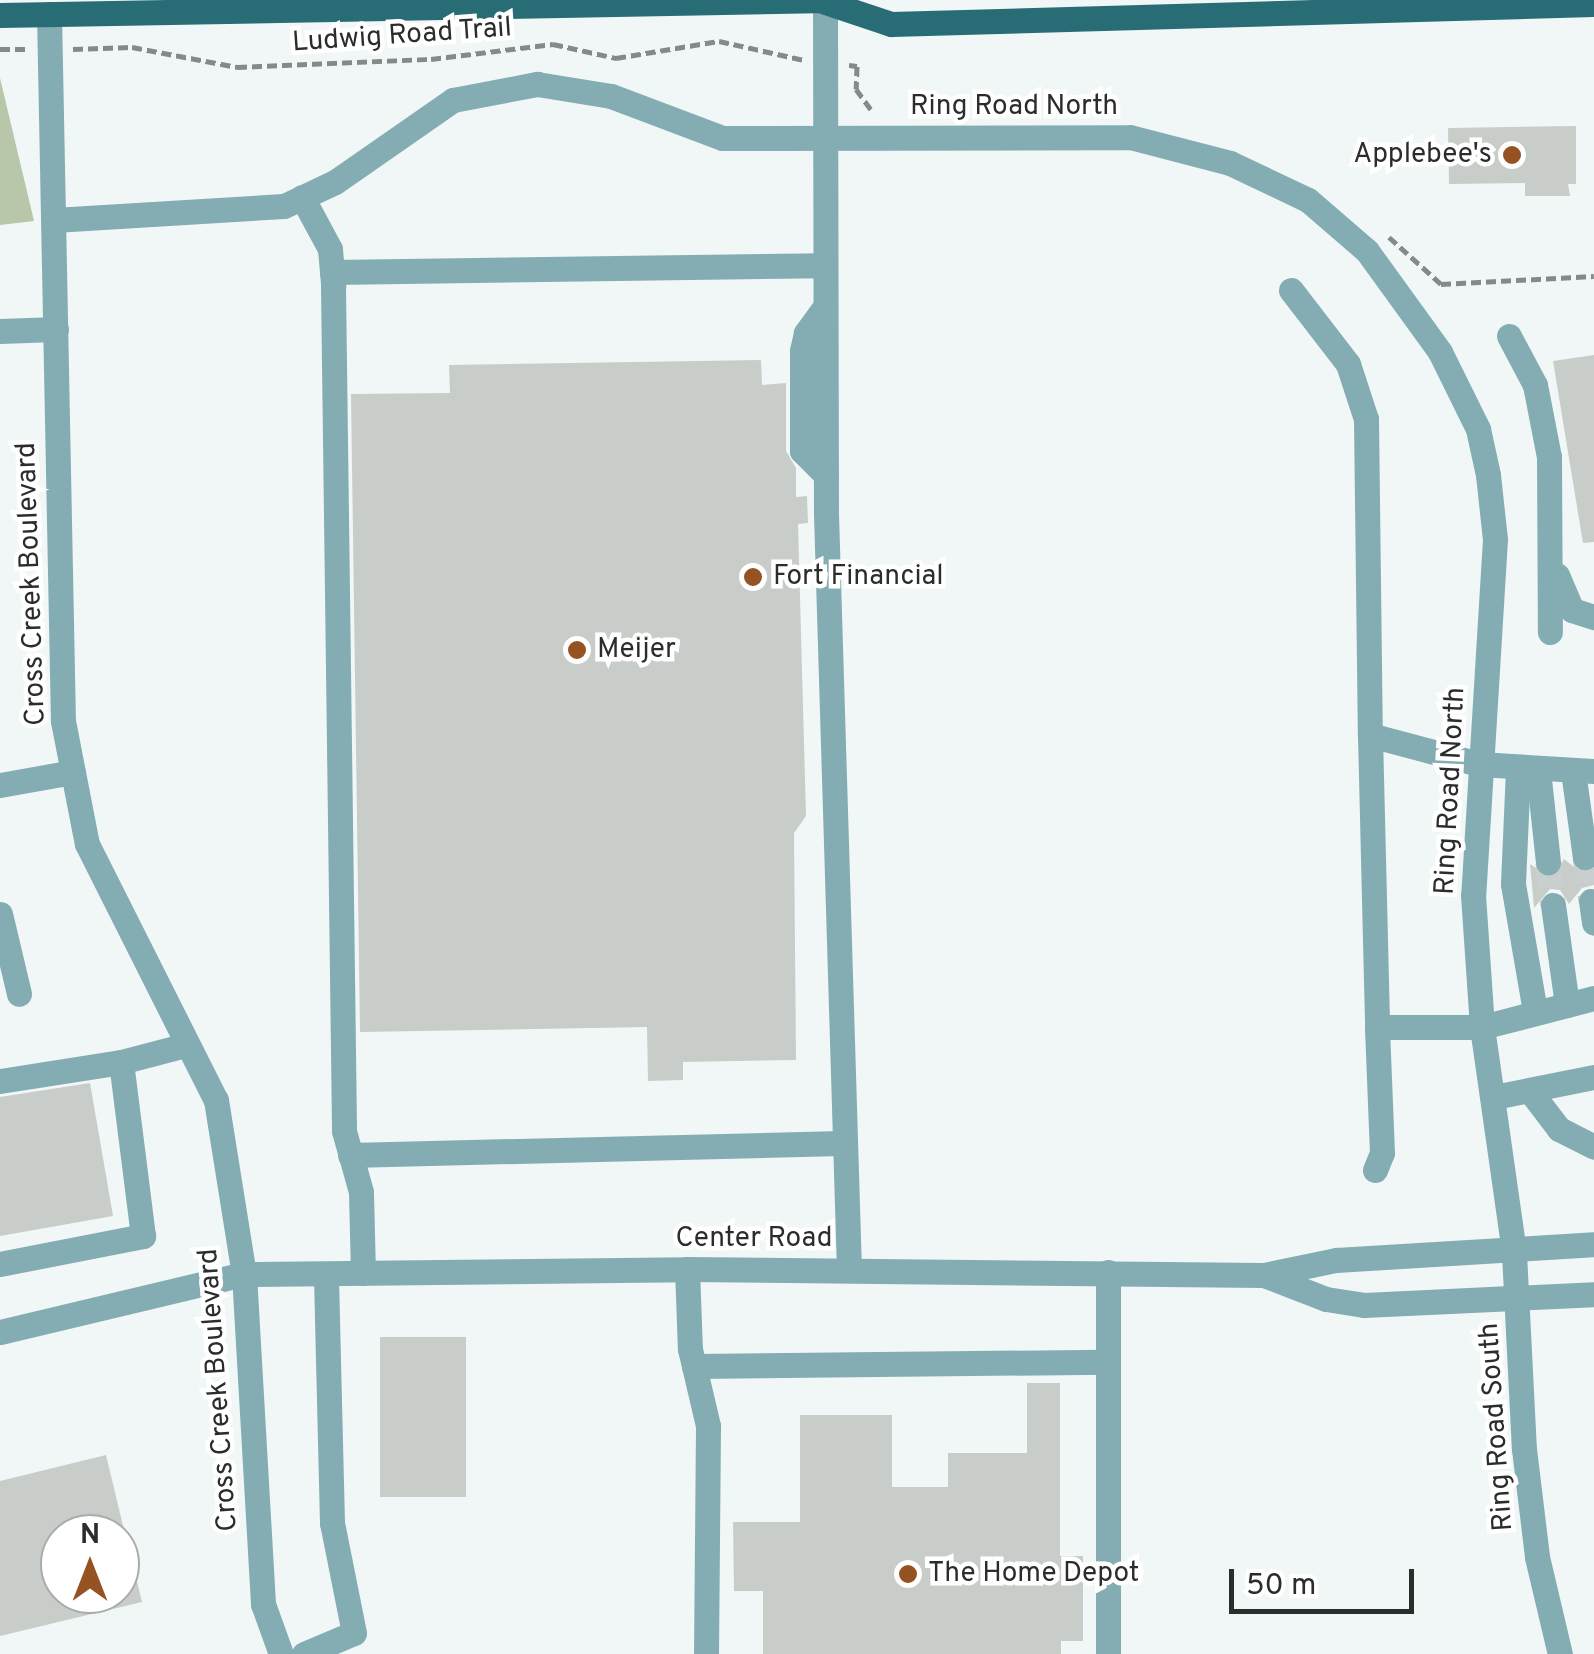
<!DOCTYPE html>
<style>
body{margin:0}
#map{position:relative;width:1594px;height:1654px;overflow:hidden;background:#f1f7f6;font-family:Overpass,sans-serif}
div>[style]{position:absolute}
.forest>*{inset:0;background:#b8c6aa}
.building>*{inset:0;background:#c8cdc9;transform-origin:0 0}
.minor-tunnel>*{height:25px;margin-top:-12.5px;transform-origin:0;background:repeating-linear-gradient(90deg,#c9cfce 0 25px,transparent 0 37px)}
.path>*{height:5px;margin-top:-2.5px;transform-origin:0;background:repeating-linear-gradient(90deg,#868989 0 10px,transparent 0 15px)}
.minor>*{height:25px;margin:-12.5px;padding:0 12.5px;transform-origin:12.5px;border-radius:12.5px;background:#83adb3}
.major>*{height:25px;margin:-12.5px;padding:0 12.5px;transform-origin:12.5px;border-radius:12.5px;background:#286d76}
.dots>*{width:28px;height:28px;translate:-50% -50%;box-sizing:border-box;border:5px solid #fff;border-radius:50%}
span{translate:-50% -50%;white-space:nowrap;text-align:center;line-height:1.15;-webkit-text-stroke:9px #fff;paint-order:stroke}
.street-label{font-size:28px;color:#2b2d2d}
.poi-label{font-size:28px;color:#2b2d2d}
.right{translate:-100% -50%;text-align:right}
.left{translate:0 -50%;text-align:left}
.north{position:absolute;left:40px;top:1514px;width:100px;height:100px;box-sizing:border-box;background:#fff;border:2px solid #aaabab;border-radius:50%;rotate:0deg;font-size:28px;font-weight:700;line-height:40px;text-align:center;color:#2b2d2d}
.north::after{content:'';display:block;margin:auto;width:35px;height:45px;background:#955222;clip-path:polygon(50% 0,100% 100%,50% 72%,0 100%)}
.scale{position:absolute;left:1229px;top:1569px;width:185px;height:45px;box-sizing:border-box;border:5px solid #2b2d2d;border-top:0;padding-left:12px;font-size:30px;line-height:35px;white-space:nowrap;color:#2b2d2d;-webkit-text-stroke:8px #fff;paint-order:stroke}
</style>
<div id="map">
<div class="forest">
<i style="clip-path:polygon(0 78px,34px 221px,0 225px)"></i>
</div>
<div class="building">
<i style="clip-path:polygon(1576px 126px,1576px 184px,1568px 184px,1570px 196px,1525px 196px,1525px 183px,1449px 184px,1448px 128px)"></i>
<i style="clip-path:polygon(1594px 355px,1594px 542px,1583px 543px,1553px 361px)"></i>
<i style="clip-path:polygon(761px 360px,762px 385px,786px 383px,786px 451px,796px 468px,796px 497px,807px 496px,808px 523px,798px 524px,806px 816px,794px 833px,796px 1060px,683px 1062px,683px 1080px,648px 1081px,647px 1027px,360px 1032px,351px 394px,450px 393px,449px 365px)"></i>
<i style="clip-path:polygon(1564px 859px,1580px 872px,1594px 870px,1594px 885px,1582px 888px,1569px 904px,1560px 890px,1550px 889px,1534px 908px,1530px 864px,1551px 878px)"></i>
<i style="clip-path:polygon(90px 1083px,113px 1216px,0 1236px,0 1097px)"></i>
<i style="left:466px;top:1337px;width:160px;height:86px;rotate:90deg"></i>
<i style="clip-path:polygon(1027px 1383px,1060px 1383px,1060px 1556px,1083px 1556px,1083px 1641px,1061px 1641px,1061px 1654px,763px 1654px,763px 1591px,734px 1591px,733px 1522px,800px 1522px,800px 1415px,892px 1415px,892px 1487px,948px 1487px,948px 1453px,1027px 1453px)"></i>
<i style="clip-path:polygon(106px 1455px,125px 1534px,60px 1534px,60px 1594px,120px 1594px,120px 1545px,128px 1544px,142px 1602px,0 1636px,0 1481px)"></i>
</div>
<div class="minor-tunnel">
<i style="left:1585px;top:857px;width:44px;rotate:82.2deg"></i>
<i style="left:1548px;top:862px;width:43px;rotate:83.4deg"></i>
</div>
<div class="path">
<i style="left:0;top:49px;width:27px"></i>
<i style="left:73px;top:49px;width:59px;rotate:-1.9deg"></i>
<i style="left:132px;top:47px;width:107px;rotate:10.8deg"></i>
<i style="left:237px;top:67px;width:194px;rotate:-2.4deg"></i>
<i style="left:431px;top:59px;width:123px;rotate:-7deg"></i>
<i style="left:553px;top:44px;width:65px;rotate:12.5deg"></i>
<i style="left:616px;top:58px;width:104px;rotate:-9.4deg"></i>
<i style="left:719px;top:41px;width:87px;rotate:12.6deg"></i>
<i style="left:849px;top:65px;width:8px;rotate:7deg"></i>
<i style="left:857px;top:66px;width:23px;rotate:92deg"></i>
<i style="left:856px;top:89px;width:27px;rotate:54deg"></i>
<i style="left:1389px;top:237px;width:70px;rotate:42.1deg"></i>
<i style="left:1441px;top:284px;width:153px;rotate:-3deg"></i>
</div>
<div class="minor">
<i style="left:825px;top:0;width:514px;rotate:89.89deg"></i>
<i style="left:826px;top:514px;width:756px;rotate:88.26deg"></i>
<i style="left:49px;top:14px;width:707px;rotate:88.87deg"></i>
<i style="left:63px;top:721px;width:125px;rotate:79deg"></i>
<i style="left:87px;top:844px;width:287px;rotate:63.3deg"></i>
<i style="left:216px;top:1100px;width:176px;rotate:80.9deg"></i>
<i style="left:244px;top:1274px;width:331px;rotate:86.7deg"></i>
<i style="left:263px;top:1604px;width:53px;rotate:70.2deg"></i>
<i style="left:302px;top:197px;width:59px;rotate:61.7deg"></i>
<i style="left:330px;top:249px;width:38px;rotate:85deg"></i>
<i style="left:333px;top:287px;width:844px;rotate:89.25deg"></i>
<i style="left:344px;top:1131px;width:63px;rotate:74.4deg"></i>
<i style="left:361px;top:1192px;width:81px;rotate:88.6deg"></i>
<i style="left:54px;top:220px;width:230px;rotate:-3.5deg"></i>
<i style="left:284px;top:206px;width:56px;rotate:-25.2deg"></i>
<i style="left:335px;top:182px;width:144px;rotate:-34.8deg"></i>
<i style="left:453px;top:100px;width:86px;rotate:-10.8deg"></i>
<i style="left:537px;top:84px;width:75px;rotate:9.2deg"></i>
<i style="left:611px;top:96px;width:119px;rotate:20.7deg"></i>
<i style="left:722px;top:138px;width:408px;rotate:-0.1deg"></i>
<i style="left:1130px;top:137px;width:103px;rotate:14.6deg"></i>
<i style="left:1230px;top:163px;width:86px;rotate:25.4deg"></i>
<i style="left:1308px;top:200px;width:78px;rotate:40.8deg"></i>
<i style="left:1367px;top:251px;width:125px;rotate:54.1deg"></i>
<i style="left:1440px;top:352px;width:86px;rotate:63.7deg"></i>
<i style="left:1478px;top:429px;width:47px;rotate:77.7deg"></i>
<i style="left:1488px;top:475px;width:64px;rotate:83.8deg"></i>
<i style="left:1495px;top:539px;width:357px;rotate:93.5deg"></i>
<i style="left:1473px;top:895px;width:132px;rotate:86.1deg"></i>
<i style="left:1482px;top:1027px;width:228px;rotate:81.9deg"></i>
<i style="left:1514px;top:1253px;width:196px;rotate:87.1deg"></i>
<i style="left:1524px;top:1449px;width:109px;rotate:83.1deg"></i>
<i style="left:1537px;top:1557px;width:100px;rotate:76.7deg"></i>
<i style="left:332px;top:272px;width:491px;rotate:-0.8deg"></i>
<i style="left:1291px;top:290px;width:93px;rotate:52.4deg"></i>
<i style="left:1348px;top:364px;width:58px;rotate:71.9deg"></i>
<i style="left:1366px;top:419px;width:316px;rotate:89.3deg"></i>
<i style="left:1370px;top:735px;width:113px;rotate:14.9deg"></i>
<i style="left:1479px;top:764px;width:115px;rotate:3.5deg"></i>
<i style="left:824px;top:308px;width:31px;rotate:126deg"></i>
<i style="left:806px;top:333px;width:18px;rotate:103deg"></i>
<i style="left:802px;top:351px;width:100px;rotate:90deg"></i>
<i style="left:802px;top:451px;width:34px;rotate:45deg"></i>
<i style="left:0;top:331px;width:56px;rotate:-2deg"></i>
<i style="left:1509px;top:336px;width:55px;rotate:62deg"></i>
<i style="left:1535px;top:385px;width:73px;rotate:79deg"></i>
<i style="left:1549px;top:457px;width:175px;rotate:89.7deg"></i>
<i style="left:1557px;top:575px;width:38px;rotate:67deg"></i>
<i style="left:1572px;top:610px;width:23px;rotate:18deg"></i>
<i style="left:1370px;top:735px;width:292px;rotate:88.6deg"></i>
<i style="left:1377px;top:1027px;width:105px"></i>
<i style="left:1482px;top:1027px;width:116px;rotate:-14.5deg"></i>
<i style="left:1518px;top:769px;width:115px;rotate:92.5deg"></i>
<i style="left:1513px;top:884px;width:130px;rotate:80.2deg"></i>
<i style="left:1538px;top:770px;width:93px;rotate:83.8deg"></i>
<i style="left:1573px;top:771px;width:87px;rotate:82.1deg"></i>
<i style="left:0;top:785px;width:74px;rotate:-10.1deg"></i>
<i style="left:1591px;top:901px;width:22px;rotate:82deg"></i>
<i style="left:1553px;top:905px;width:101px;rotate:82deg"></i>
<i style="left:0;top:914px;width:82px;rotate:76.6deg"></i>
<i style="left:0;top:1081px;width:122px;rotate:-8.9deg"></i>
<i style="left:1530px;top:1091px;width:48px;rotate:52.7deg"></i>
<i style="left:1559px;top:1129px;width:39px;rotate:27deg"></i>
<i style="left:1494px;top:1097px;width:102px;rotate:-11.3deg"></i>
<i style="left:350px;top:1155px;width:492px;rotate:-1.4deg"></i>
<i style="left:1375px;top:1170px;width:18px;rotate:-68deg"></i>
<i style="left:1382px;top:1153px;width:126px;rotate:-92.3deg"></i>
<i style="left:0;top:1264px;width:146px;rotate:-11.1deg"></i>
<i style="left:143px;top:1236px;width:175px;rotate:-97.2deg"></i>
<i style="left:121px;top:1062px;width:67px;rotate:-14.7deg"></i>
<i style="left:687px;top:1269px;width:80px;rotate:87.9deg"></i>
<i style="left:690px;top:1349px;width:79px;rotate:76.8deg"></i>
<i style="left:708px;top:1426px;width:228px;rotate:90.5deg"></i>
<i style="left:1108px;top:1272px;width:382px;rotate:90deg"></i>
<i style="left:1264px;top:1275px;width:66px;rotate:21.2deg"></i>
<i style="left:1326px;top:1299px;width:38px;rotate:9deg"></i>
<i style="left:1364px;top:1305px;width:230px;rotate:-2.7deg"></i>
<i style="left:0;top:1332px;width:251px;rotate:-13.4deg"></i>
<i style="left:244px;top:1274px;width:443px;rotate:-0.6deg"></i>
<i style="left:687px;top:1269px;width:577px;rotate:0.6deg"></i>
<i style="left:1264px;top:1275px;width:74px;rotate:-11.8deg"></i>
<i style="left:1336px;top:1260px;width:258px;rotate:-3.5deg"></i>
<i style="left:694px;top:1366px;width:414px;rotate:-0.6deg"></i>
<i style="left:304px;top:1654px;width:54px;rotate:-22.8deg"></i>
<i style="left:354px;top:1633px;width:112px;rotate:-101.3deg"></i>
<i style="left:332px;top:1523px;width:249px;rotate:-91.4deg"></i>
</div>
<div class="major">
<i style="left:825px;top:2px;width:70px;rotate:18.4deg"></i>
<i style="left:891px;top:24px;width:703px;rotate:-1.63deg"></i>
<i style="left:0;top:15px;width:831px;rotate:-1.03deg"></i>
</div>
<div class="dots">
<i style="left:1512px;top:155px;background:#955222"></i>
<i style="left:753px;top:577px;background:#955222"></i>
<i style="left:577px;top:650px;background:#955222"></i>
<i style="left:908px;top:1574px;background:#955222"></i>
</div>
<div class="street-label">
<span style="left:402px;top:36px;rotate:-4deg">Ludwig Road Trail</span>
<span style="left:1014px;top:107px">Ring Road North</span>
<span style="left:32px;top:584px;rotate:-92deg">Cross Creek Boulevard</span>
<span style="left:1451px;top:791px;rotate:-87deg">Ring Road North</span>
<span style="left:754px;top:1239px">Center Road</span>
<span style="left:219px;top:1390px;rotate:-94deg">Cross Creek Boulevard</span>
<span style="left:1497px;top:1427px;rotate:-94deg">Ring Road South</span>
</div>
<div class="poi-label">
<span class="right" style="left:1492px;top:155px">Applebee's</span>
<span class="left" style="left:773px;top:577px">Fort Financial</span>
<span class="left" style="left:597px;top:650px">Meijer</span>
<span class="left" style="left:928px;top:1574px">The Home Depot</span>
</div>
<div class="north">N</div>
<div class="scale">50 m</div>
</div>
